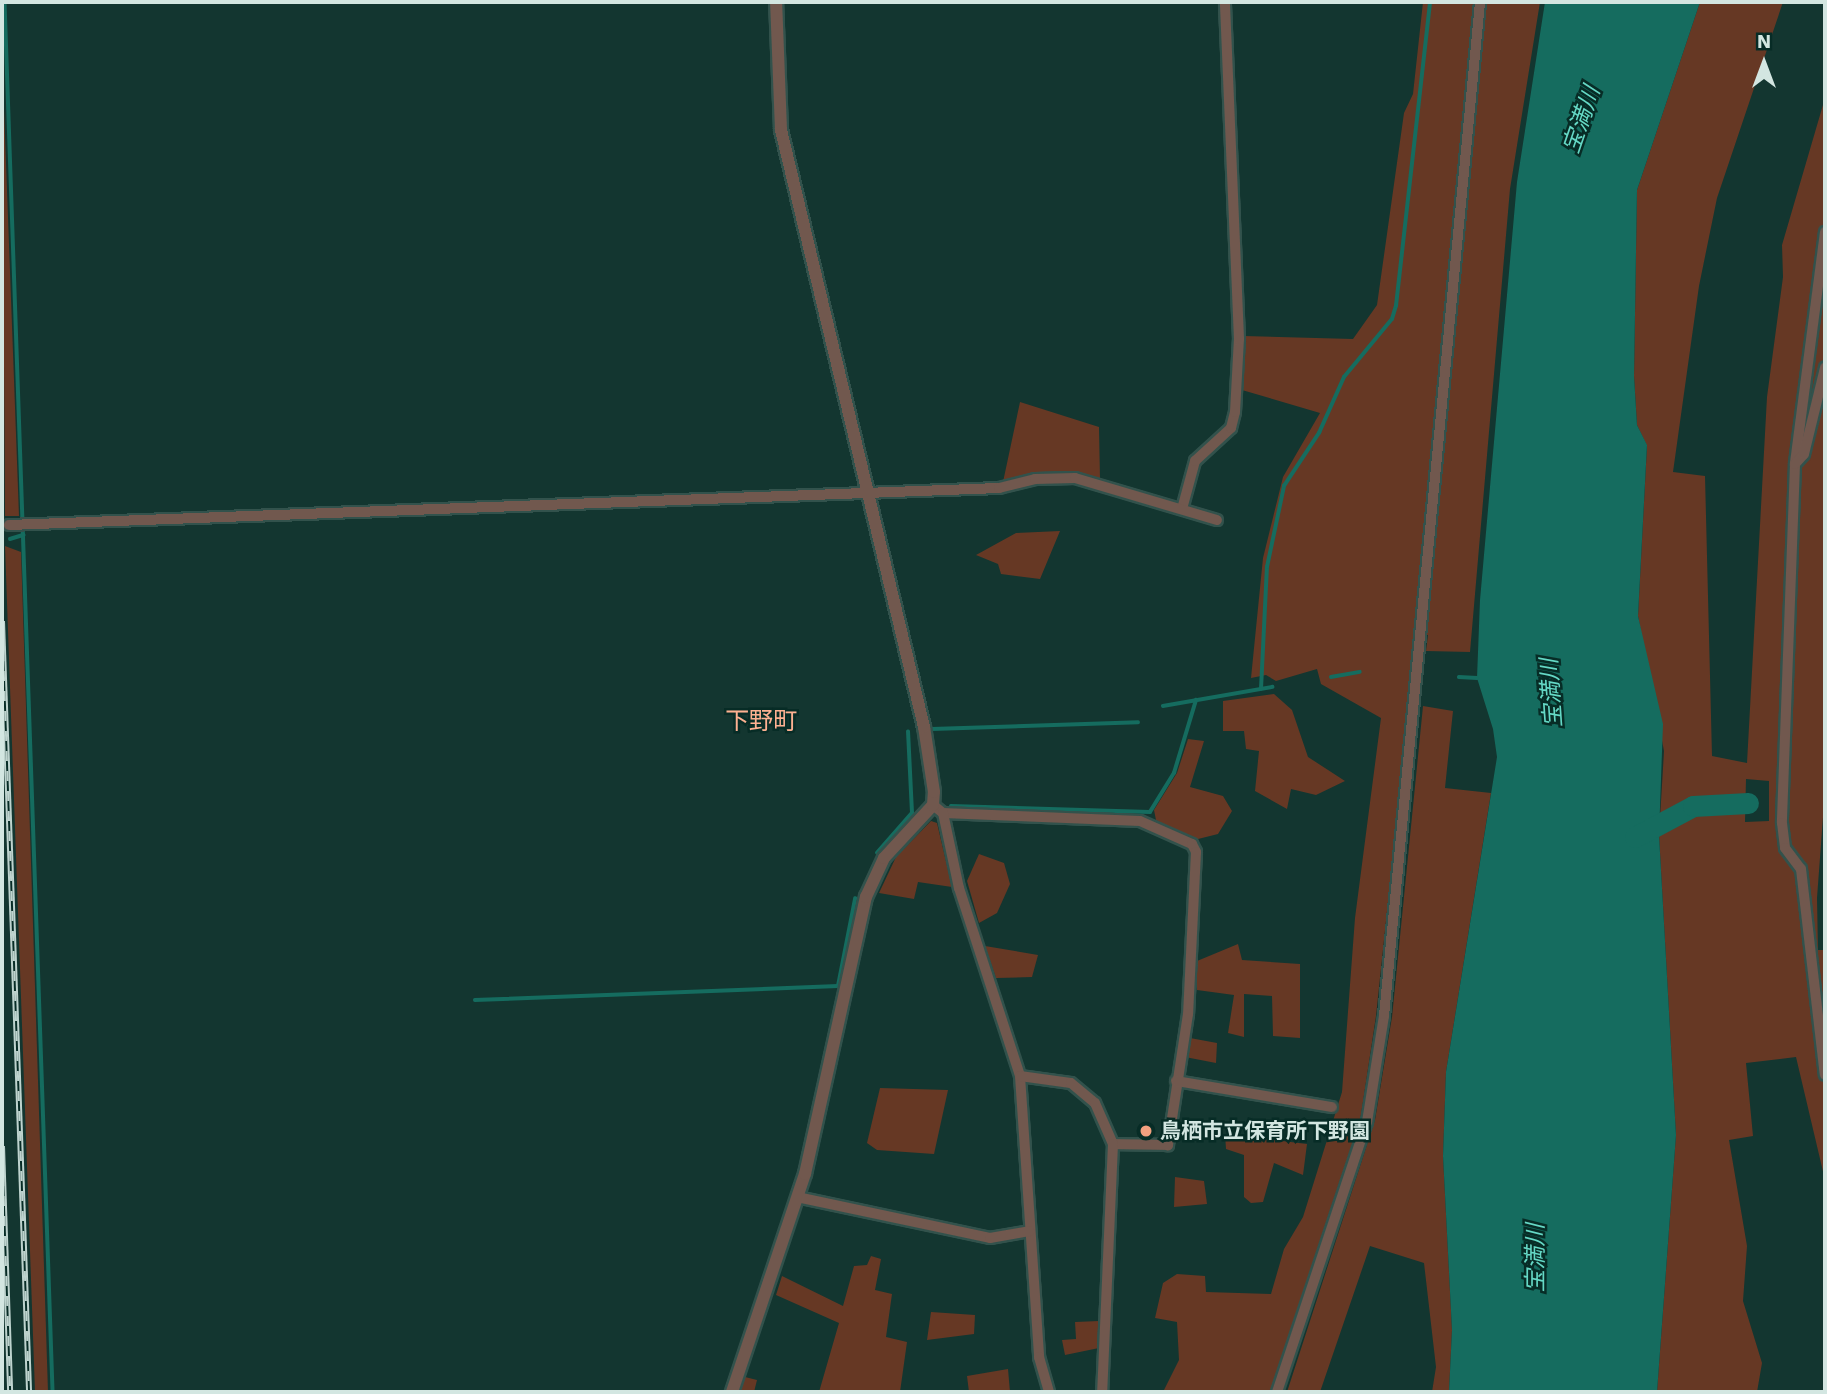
<!DOCTYPE html>
<meta charset="utf-8">
<style>
body{margin:0}
#map{position:relative;width:1827px;height:1394px;overflow:hidden;background:#133630;font-family:"Work Sans","Noto Sans JP",sans-serif}
div>[style]{position:absolute}
.green>*{inset:0;background:#663824}
.water>*{inset:0;background:#156c5f}
.stream>*{height:3.5px;margin:-1.75px;padding:0 1.75px;transform-origin:1.75px;border-radius:1.75px;background:#156c5f}
.river>*{height:21px;margin:-10.5px;padding:0 10.5px;transform-origin:10.5px;border-radius:10.5px;background:#156c5f}
.roads{filter:drop-shadow(2px 0 #32524c) drop-shadow(-2px 0 #32524c) drop-shadow(0 2px #32524c) drop-shadow(0 -2px #32524c)}
.minor>*{height:10px;margin:-5px;padding:0 5px;transform-origin:5px;border-radius:5px;background:#71584e}
.tertiary>*{height:12px;margin:-6px;padding:0 6px;transform-origin:6px;border-radius:6px;background:#71584e}
.rail>*{height:6px;margin-top:-3px;transform-origin:0;background:repeating-linear-gradient(90deg,#072c26 0 10px,#bed3ce 0 20px);box-sizing:border-box;border-block:2px solid #bed3ce}
.dots>*{width:19px;height:19px;translate:-50% -50%;box-sizing:border-box;border:4px solid #072c26;border-radius:50%}
span{translate:-50% -50%;white-space:nowrap;text-align:center;line-height:1.15;-webkit-text-stroke:5px #072c26;paint-order:stroke}
.poi-label{font-size:21px;color:#d3e6e1;font-weight:700}
.left{translate:0 -50%;text-align:left}
.water-label{font-size:23px;color:#65d9c6;font-style:italic}
.quarter-label{font-size:24px;color:#fdb191}
.frame{position:absolute;inset:0;border:4px solid #d3e6e1;pointer-events:none}
.north{position:absolute;left:1729px;top:28px;width:70px;height:70px;-webkit-text-stroke:5px #072c26;paint-order:stroke;rotate:0deg;font-size:19px;font-weight:700;line-height:28px;text-align:center;color:#d3e6e1}
.north::after{content:'';display:block;margin:auto;width:24px;height:32px;background:#d3e6e1;clip-path:polygon(50% 0,100% 100%,50% 72%,0 100%)}
</style>
<div id="map">
<div class="green">
<i style="clip-path:polygon(1423px 2px,1540px 2px,1510px 189px,1470px 652px,1426px 651px,1428px 635px,1416px 634px,1376px 1016px,1360px 1121px,1272px 1392px,1163px 1392px,1179px 1360px,1177px 1322px,1155px 1318px,1163px 1283px,1177px 1274px,1205px 1276px,1206px 1292px,1271px 1294px,1284px 1249px,1303px 1217px,1342px 1092px,1355px 918px,1381px 718px,1321px 684px,1317px 669px,1276px 681px,1266px 675px,1251px 678px,1263px 558px,1283px 477px,1320px 413px,1242px 390px,1243px 336px,1353px 339px,1377px 305px,1404px 113px,1413px 94px)"></i>
<i style="clip-path:polygon(evenodd,1700px 2px,1783px 2px,1717px 198px,1699px 286px,1673px 472px,1705px 476px,1712px 756px,1747px 763px,1767px 397px,1783px 277px,1782px 245px,1825px 98px,1825px 790px,1817px 898px,1818px 950px,1825px 950px,1825px 1180px,1796px 1057px,1746px 1063px,1753px 1136px,1729px 1140px,1747px 1246px,1743px 1301px,1762px 1363px,1757px 1392px,1657px 1392px,1676px 1135px,1659px 835px,1664px 751px,1638px 616px,1647px 446px,1637px 425px,1634px 376px,1637px 190px,1700px 2px,1746px 779px,1769px 781px,1769px 821px,1745px 822px,1746px 779px)"></i>
<i style="clip-path:polygon(2px 54px,19px 516px,5px 516px)"></i>
<i style="clip-path:polygon(1020px 402px,1099px 427px,1100px 479px,1071px 473px,1036px 473px,1003px 482px)"></i>
<i style="clip-path:polygon(1060px 531px,1040px 579px,1001px 574px,998px 564px,976px 555px,1016px 533px)"></i>
<i style="clip-path:polygon(5px 546px,21px 552px,48px 1392px,35px 1392px)"></i>
<i style="clip-path:polygon(1274px 694px,1292px 710px,1308px 757px,1345px 781px,1316px 795px,1291px 789px,1287px 809px,1255px 791px,1259px 751px,1246px 749px,1244px 731px,1223px 731px,1223px 701px)"></i>
<i style="clip-path:polygon(1423px 706px,1453px 711px,1445px 788px,1491px 793px,1446px 1072px,1443px 1156px,1452px 1330px,1449px 1392px,1432px 1392px,1436px 1367px,1424px 1263px,1370px 1246px,1320px 1392px,1287px 1392px,1375px 1120px,1392px 1017px)"></i>
<i style="clip-path:polygon(1188px 739px,1204px 741px,1190px 787px,1223px 796px,1232px 811px,1218px 834px,1194px 840px,1156px 820px,1154px 810px,1177px 773px)"></i>
<i style="clip-path:polygon(931px 821px,937px 823px,952px 887px,918px 882px,914px 899px,879px 893px,896px 857px)"></i>
<i style="clip-path:polygon(979px 854px,1004px 863px,1010px 884px,997px 913px,979px 923px,967px 881px)"></i>
<i style="clip-path:polygon(1238px 944px,1242px 960px,1300px 964px,1300px 1038px,1273px 1036px,1272px 996px,1244px 994px,1244px 1037px,1228px 1033px,1234px 995px,1197px 990px,1197px 961px)"></i>
<i style="clip-path:polygon(985px 946px,1038px 955px,1032px 977px,996px 978px)"></i>
<i style="clip-path:polygon(1190px 1038px,1217px 1043px,1216px 1063px,1185px 1057px)"></i>
<i style="clip-path:polygon(880px 1088px,948px 1090px,934px 1154px,877px 1150px,867px 1143px)"></i>
<i style="clip-path:polygon(1225px 1134px,1307px 1144px,1303px 1175px,1274px 1163px,1263px 1202px,1251px 1203px,1244px 1197px,1244px 1155px,1226px 1149px)"></i>
<i style="clip-path:polygon(1175px 1177px,1204px 1181px,1207px 1204px,1174px 1207px)"></i>
<i style="clip-path:polygon(871px 1256px,881px 1259px,875px 1290px,892px 1294px,886px 1337px,907px 1342px,900px 1392px,819px 1392px,839px 1323px,776px 1295px,782px 1276px,843px 1306px,854px 1266px,867px 1265px)"></i>
<i style="clip-path:polygon(931px 1312px,975px 1315px,974px 1334px,927px 1340px)"></i>
<i style="clip-path:polygon(1099px 1321px,1099px 1348px,1065px 1355px,1062px 1340px,1076px 1339px,1075px 1322px)"></i>
<i style="clip-path:polygon(1008px 1369px,1010px 1392px,969px 1392px,967px 1376px)"></i>
<i style="clip-path:polygon(745px 1377px,757px 1380px,754px 1392px,740px 1392px)"></i>
</div>
<div class="water">
<i style="clip-path:polygon(1545px 2px,1700px 2px,1637px 190px,1634px 376px,1637px 425px,1647px 445px,1638px 616px,1663px 724px,1659px 835px,1676px 1135px,1657px 1392px,1449px 1392px,1452px 1330px,1443px 1156px,1446px 1072px,1497px 757px,1493px 729px,1477px 678px,1480px 600px,1517px 182px)"></i>
</div>
<div class="stream">
<i style="left:5px;top:2px;width:1391px;rotate:88.02deg"></i>
<i style="left:10px;top:539px;width:14px;rotate:-17deg"></i>
<i style="left:918px;top:674px;width:18px;rotate:77deg"></i>
<i style="left:1331px;top:677px;width:29px;rotate:-10deg"></i>
<i style="left:1459px;top:677px;width:18px;rotate:3deg"></i>
<i style="left:1261px;top:689px;width:122px;rotate:-87.2deg"></i>
<i style="left:1267px;top:567px;width:83px;rotate:-78.1deg"></i>
<i style="left:1284px;top:486px;width:64px;rotate:-56.6deg"></i>
<i style="left:1319px;top:433px;width:61px;rotate:-65.9deg"></i>
<i style="left:1344px;top:377px;width:75px;rotate:-50.4deg"></i>
<i style="left:1392px;top:319px;width:14px;rotate:-73deg"></i>
<i style="left:1396px;top:306px;width:306px;rotate:-83.6deg"></i>
<i style="left:1163px;top:706px;width:111px;rotate:-9.9deg"></i>
<i style="left:932px;top:729px;width:206px;rotate:-1.9deg"></i>
<i style="left:951px;top:806px;width:199px;rotate:1.7deg"></i>
<i style="left:1150px;top:812px;width:46px;rotate:-58.4deg"></i>
<i style="left:1174px;top:773px;width:76px;rotate:-73.2deg"></i>
<i style="left:877px;top:853px;width:53px;rotate:-48.8deg"></i>
<i style="left:912px;top:813px;width:81px;rotate:-92.8deg"></i>
<i style="left:475px;top:1000px;width:363px;rotate:-2.2deg"></i>
<i style="left:838px;top:986px;width:89px;rotate:-78.9deg"></i>
</div>
<div class="river">
<i style="left:1635px;top:837px;width:66px;rotate:-28.1deg"></i>
<i style="left:1693px;top:806px;width:55px;rotate:-3.1deg"></i>
</div>
<div class="roads">
<div class="minor">
<i style="left:1825px;top:232px;width:234px;rotate:97.4deg"></i>
<i style="left:1795px;top:464px;width:359px;rotate:92.1deg"></i>
<i style="left:1782px;top:823px;width:25px;rotate:83deg"></i>
<i style="left:1785px;top:848px;width:26px;rotate:53deg"></i>
<i style="left:1801px;top:869px;width:207px;rotate:83.4deg"></i>
<i style="left:1795px;top:464px;width:13px;rotate:-48deg"></i>
<i style="left:1804px;top:454px;width:89px;rotate:-76.3deg"></i>
<i style="left:1182px;top:509px;width:50px;rotate:-74.8deg"></i>
<i style="left:1195px;top:461px;width:49px;rotate:-42.5deg"></i>
<i style="left:1231px;top:428px;width:16px;rotate:-76deg"></i>
<i style="left:1235px;top:412px;width:73px;rotate:-86.9deg"></i>
<i style="left:1239px;top:339px;width:337px;rotate:-92.4deg"></i>
<i style="left:9px;top:525px;width:991px;rotate:-2.14deg"></i>
<i style="left:999px;top:488px;width:37px;rotate:-14deg"></i>
<i style="left:1035px;top:479px;width:40px;rotate:-1.4deg"></i>
<i style="left:1075px;top:478px;width:148px;rotate:16.5deg"></i>
<i style="left:933px;top:805px;width:13px;rotate:39deg"></i>
<i style="left:943px;top:813px;width:197px;rotate:2.3deg"></i>
<i style="left:1140px;top:821px;width:57px;rotate:23.9deg"></i>
<i style="left:1192px;top:844px;width:9px;rotate:63deg"></i>
<i style="left:1196px;top:852px;width:162px;rotate:92.8deg"></i>
<i style="left:1188px;top:1014px;width:133px;rotate:98.7deg"></i>
<i style="left:1168px;top:1145px;width:55px;rotate:-179deg"></i>
<i style="left:943px;top:813px;width:77px;rotate:78deg"></i>
<i style="left:959px;top:888px;width:198px;rotate:72deg"></i>
<i style="left:1020px;top:1076px;width:282px;rotate:86.1deg"></i>
<i style="left:1039px;top:1357px;width:36px;rotate:74deg"></i>
<i style="left:1020px;top:1076px;width:51px;rotate:7.8deg"></i>
<i style="left:1071px;top:1083px;width:31px;rotate:40deg"></i>
<i style="left:1095px;top:1103px;width:45px;rotate:66.3deg"></i>
<i style="left:1113px;top:1144px;width:248px;rotate:92.5deg"></i>
<i style="left:1176px;top:1081px;width:158px;rotate:9.5deg"></i>
<i style="left:797px;top:1197px;width:197px;rotate:12deg"></i>
<i style="left:990px;top:1238px;width:40px;rotate:-10deg"></i>
<i style="left:1277px;top:1392px;width:285px;rotate:-71.6deg"></i>
<i style="left:1367px;top:1122px;width:107px;rotate:-80.9deg"></i>
<i style="left:1384px;top:1016px;width:1019px;rotate:-84.59deg"></i>
</div>
<div class="tertiary">
<i style="left:732px;top:1392px;width:230px;rotate:-71.5deg"></i>
<i style="left:805px;top:1174px;width:284px;rotate:-77.6deg"></i>
<i style="left:866px;top:897px;width:43px;rotate:-65.2deg"></i>
<i style="left:884px;top:858px;width:72px;rotate:-47.2deg"></i>
<i style="left:933px;top:805px;width:13px;rotate:-86deg"></i>
<i style="left:934px;top:792px;width:66px;rotate:-98.7deg"></i>
<i style="left:924px;top:727px;width:614px;rotate:-103.47deg"></i>
<i style="left:781px;top:130px;width:128px;rotate:-92.2deg"></i>
</div>
</div>
<div class="rail">
<i style="left:2px;top:621px;width:771px;rotate:87.99deg"></i>
<i style="left:2px;top:1146px;width:246px;rotate:88.1deg"></i>
</div>
<div class="dots">
<i style="left:1146px;top:1131px;background:#f2a07f"></i>
</div>
<div class="poi-label">
<span class="left" style="left:1160px;top:1131px">鳥栖市立保育所下野園</span>
</div>
<div class="water-label">
<span style="left:1582px;top:120px;rotate:-71deg">宝満川</span>
<span style="left:1552px;top:693px;rotate:-94deg">宝満川</span>
<span style="left:1536px;top:1258px;rotate:-90deg">宝満川</span>
</div>
<div class="quarter-label">
<span style="left:761px;top:722px">下野町</span>
</div>
<div class="frame"></div>
<div class="north">N</div>
</div>
